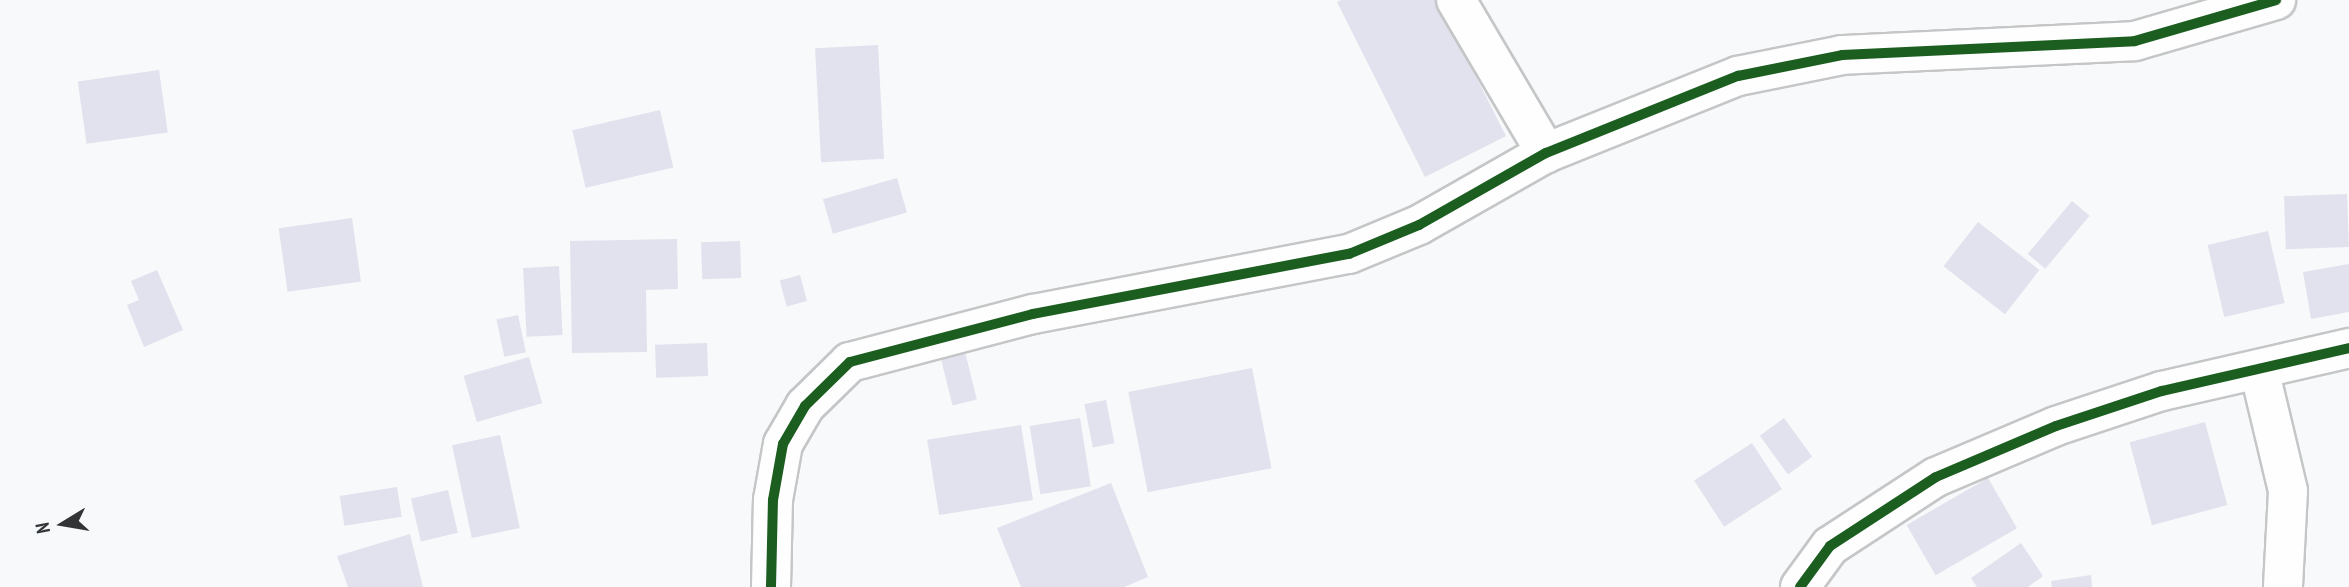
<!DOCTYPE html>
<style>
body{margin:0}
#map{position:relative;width:2349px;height:587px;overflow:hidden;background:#f7f9fb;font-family:"PT Sans Narrow",sans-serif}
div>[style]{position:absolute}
.building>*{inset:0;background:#e1e2ed;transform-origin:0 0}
.roads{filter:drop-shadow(2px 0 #c4c6c7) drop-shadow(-2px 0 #c4c6c7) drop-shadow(0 2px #c4c6c7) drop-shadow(0 -2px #c4c6c7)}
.street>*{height:38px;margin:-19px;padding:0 19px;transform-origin:19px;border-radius:19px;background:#fefefe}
.cycleway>*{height:10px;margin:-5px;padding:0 5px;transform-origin:5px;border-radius:5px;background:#1b5e20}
span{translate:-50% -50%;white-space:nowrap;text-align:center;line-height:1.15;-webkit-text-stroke:5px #f6f9fc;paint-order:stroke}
.north{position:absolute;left:28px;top:489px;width:70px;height:70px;-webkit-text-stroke:5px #f6f9fc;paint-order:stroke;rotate:259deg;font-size:19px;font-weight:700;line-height:28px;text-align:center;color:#333435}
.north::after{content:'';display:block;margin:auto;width:24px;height:32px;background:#333435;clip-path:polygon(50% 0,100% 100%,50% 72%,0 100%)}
</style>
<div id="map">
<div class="building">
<i style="clip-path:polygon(1341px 0,1437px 0,1506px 136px,1425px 177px,1337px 2px)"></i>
<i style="left:878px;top:45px;width:114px;height:63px;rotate:87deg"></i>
<i style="left:159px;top:70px;width:63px;height:82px;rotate:82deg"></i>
<i style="left:660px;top:110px;width:59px;height:90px;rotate:77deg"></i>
<i style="left:897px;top:178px;width:36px;height:77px;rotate:74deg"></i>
<i style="left:2347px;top:194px;width:53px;height:63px;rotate:88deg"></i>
<i style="left:2072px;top:201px;width:23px;height:69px;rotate:40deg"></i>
<i style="left:352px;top:218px;width:64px;height:74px;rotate:82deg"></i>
<i style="left:1978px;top:222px;width:78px;height:56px;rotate:38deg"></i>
<i style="left:2268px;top:231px;width:74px;height:62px;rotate:77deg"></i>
<i style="clip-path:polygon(677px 239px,678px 289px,646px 290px,647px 352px,572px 353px,570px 241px)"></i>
<i style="left:740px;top:241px;width:37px;height:39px;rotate:88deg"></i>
<i style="clip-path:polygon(2349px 264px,2349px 312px,2311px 319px,2303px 272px)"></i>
<i style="left:559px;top:266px;width:69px;height:36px;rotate:87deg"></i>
<i style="clip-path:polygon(157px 270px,183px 330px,144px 347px,127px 305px,139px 300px,131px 281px)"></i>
<i style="left:800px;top:275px;width:27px;height:21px;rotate:75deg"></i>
<i style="left:518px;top:315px;width:38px;height:22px;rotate:78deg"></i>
<i style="left:707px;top:343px;width:33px;height:52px;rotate:88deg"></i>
<i style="left:965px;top:352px;width:49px;height:25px;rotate:76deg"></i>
<i style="left:529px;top:357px;width:48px;height:68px;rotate:74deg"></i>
<i style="left:1252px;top:368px;width:102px;height:126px;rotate:79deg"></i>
<i style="left:1106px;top:400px;width:44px;height:22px;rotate:79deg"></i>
<i style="left:1080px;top:418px;width:69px;height:51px;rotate:81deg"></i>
<i style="left:1784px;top:418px;width:48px;height:30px;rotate:54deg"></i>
<i style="left:2205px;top:422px;width:86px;height:78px;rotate:75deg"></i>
<i style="left:1021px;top:425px;width:76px;height:95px;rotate:81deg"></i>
<i style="left:500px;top:435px;width:95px;height:49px;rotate:78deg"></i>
<i style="left:1752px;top:443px;width:55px;height:69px;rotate:57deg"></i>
<i style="left:1988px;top:478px;width:58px;height:94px;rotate:60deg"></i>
<i style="clip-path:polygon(1111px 483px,1148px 577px,1124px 587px,1021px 587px,997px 528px)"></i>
<i style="left:397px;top:487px;width:30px;height:58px;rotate:81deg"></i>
<i style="left:448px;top:490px;width:44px;height:38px;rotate:77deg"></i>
<i style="clip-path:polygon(410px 534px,423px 587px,348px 587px,337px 556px)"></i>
<i style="clip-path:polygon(2021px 543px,2043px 576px,2028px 587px,1977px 587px,1971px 578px)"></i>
<i style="clip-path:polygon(2091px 575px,2092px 587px,2052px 587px,2051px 581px)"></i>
</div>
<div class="roads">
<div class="street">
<i style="left:1456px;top:0;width:178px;rotate:59.5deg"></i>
<i style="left:2259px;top:369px;width:125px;rotate:76.6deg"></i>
<i style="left:2288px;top:491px;width:96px;rotate:93deg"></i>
<i style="left:771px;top:587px;width:87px;rotate:-88.7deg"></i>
<i style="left:773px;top:500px;width:57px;rotate:-79.9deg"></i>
<i style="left:783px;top:444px;width:44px;rotate:-59.9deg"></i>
<i style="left:805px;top:406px;width:63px;rotate:-44.4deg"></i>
<i style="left:850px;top:362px;width:189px;rotate:-14.7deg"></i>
<i style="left:1033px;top:314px;width:322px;rotate:-10.8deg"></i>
<i style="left:1349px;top:254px;width:76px;rotate:-22.5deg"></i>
<i style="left:1419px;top:225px;width:146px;rotate:-29.6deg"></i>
<i style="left:1546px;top:153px;width:207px;rotate:-21.9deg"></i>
<i style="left:1738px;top:76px;width:106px;rotate:-11.4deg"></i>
<i style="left:1842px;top:55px;width:293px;rotate:-2.7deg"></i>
<i style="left:2135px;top:41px;width:147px;rotate:-16.2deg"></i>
<i style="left:1800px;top:587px;width:51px;rotate:-53.8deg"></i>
<i style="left:1830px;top:546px;width:126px;rotate:-33.1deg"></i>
<i style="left:1936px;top:477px;width:130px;rotate:-23deg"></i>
<i style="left:2056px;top:426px;width:112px;rotate:-18.3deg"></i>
<i style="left:2162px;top:391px;width:192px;rotate:-12.9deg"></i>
</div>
</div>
<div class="cycleway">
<i style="left:771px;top:587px;width:87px;rotate:-88.7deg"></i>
<i style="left:773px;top:500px;width:57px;rotate:-79.9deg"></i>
<i style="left:783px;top:444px;width:44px;rotate:-59.9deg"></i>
<i style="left:805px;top:406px;width:63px;rotate:-44.4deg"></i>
<i style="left:850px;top:362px;width:189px;rotate:-14.7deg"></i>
<i style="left:1033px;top:314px;width:322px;rotate:-10.8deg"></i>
<i style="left:1349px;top:254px;width:76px;rotate:-22.5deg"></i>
<i style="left:1419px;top:225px;width:146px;rotate:-29.6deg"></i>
<i style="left:1546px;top:153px;width:207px;rotate:-21.9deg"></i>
<i style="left:1738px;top:76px;width:106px;rotate:-11.4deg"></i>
<i style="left:1842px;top:55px;width:293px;rotate:-2.7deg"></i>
<i style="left:2135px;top:41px;width:147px;rotate:-16.2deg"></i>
<i style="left:1800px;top:587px;width:51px;rotate:-53.8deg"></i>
<i style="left:1830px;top:546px;width:126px;rotate:-33.1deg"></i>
<i style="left:1936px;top:477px;width:130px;rotate:-23deg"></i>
<i style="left:2056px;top:426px;width:112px;rotate:-18.3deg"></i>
<i style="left:2162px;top:391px;width:192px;rotate:-12.9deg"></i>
</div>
<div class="north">N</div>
</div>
